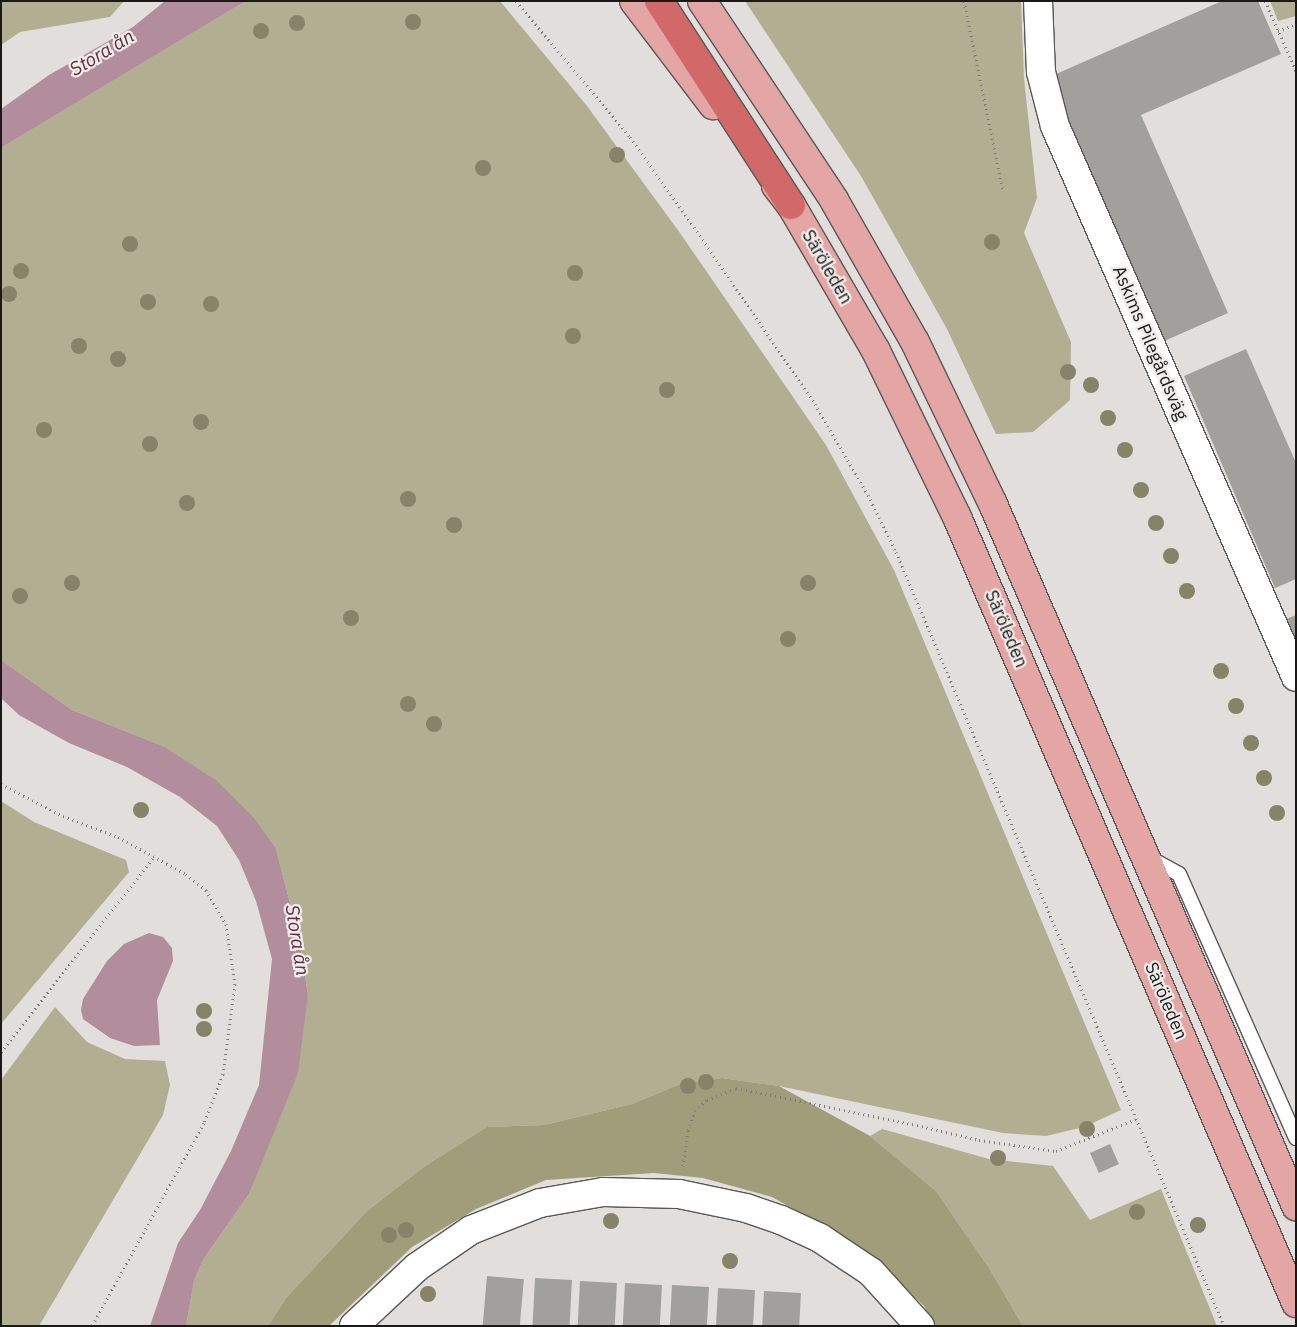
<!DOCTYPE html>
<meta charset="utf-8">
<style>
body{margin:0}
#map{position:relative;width:1297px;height:1327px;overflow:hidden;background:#e2dedc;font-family:"IBM Plex Sans",sans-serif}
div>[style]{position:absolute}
.green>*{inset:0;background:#b1ae91}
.forest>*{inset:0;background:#a09d7a}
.water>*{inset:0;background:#b28d9b}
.building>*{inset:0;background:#a2a09d;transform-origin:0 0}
.path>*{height:3px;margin-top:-1.5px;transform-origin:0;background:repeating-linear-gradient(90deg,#7e7c7a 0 1px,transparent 0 5px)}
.roads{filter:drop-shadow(1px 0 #5b5856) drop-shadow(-1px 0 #5b5856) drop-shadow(0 1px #5b5856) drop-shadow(0 -1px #5b5856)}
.lane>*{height:14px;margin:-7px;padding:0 7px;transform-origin:7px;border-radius:7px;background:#fff}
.street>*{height:28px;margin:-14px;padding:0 14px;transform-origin:14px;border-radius:14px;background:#fff}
.primary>*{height:28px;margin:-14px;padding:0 14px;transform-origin:14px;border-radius:14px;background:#e4a5a5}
.highway>*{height:28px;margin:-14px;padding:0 14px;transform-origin:14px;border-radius:14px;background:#d26969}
.trees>*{width:16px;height:16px;margin:-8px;border-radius:50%;background:#878369}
span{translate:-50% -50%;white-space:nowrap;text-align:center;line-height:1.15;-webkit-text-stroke:4.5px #efecea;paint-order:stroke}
.street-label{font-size:18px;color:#1a1918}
.water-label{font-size:19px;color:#602d43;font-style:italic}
.frame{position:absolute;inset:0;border:2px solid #1a1918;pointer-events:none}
</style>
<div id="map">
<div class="green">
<i style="clip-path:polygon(1px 1px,124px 1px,110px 17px,20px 32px,1px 45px)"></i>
<i style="clip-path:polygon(246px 1px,500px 1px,587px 106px,680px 233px,826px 445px,894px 570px,1121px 1110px,1084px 1127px,1046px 1136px,1003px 1133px,779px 1086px,722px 1078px,678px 1085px,632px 1104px,544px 1125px,487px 1127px,425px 1166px,367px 1211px,286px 1298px,268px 1326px,186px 1326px,194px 1281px,203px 1260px,249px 1194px,271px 1137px,308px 994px,298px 934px,276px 849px,163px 746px,72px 710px,1px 660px,1px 148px)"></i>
<i style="clip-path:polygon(745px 1px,1021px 1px,1024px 79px,1037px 198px,1024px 233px,1071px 342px,1070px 400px,1033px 432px,996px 434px,947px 329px,861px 176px)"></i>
<i style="clip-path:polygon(1270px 1px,1296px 1px,1296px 16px,1278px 21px)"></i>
<i style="clip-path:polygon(1px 801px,34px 822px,126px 860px,129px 872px,1px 1024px)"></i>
<i style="clip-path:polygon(55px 1007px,87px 1042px,125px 1059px,165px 1061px,170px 1085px,163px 1115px,39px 1326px,1px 1326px,1px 1080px)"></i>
<i style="clip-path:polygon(882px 1129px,989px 1159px,1053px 1166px,1090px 1220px,1161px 1189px,1217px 1326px,1023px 1326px,989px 1268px,936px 1191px,870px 1136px)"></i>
</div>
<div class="forest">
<i style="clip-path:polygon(722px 1078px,779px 1086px,870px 1136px,936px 1191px,989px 1268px,1023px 1326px,936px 1326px,924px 1306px,884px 1267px,830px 1230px,772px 1197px,703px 1178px,654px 1173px,546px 1180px,476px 1209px,412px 1247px,329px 1326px,268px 1326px,286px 1298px,367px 1211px,425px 1166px,487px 1127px,544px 1125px,632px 1104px,678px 1085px)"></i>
</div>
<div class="water">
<i style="clip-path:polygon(165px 1px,246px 1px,1px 148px,1px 109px,49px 75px,133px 27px)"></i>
<i style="clip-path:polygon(1px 660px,72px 710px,163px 746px,217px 781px,254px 818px,276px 849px,298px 934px,308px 994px,298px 1073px,249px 1194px,203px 1260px,194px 1281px,186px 1326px,150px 1326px,178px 1243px,200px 1210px,231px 1151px,259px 1085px,272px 959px,256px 901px,239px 860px,217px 826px,180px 797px,127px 767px,69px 743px,19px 715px,1px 698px)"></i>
<i style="clip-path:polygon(149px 933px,163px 937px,172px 948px,173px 961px,157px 1000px,160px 1045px,134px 1046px,110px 1038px,83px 1019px,81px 1010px,83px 999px,107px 961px,124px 944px)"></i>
</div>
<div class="building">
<i style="clip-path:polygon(1222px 1px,1258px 1px,1281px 54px,1141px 115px,1228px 313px,1162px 342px,1047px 78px)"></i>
<i style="clip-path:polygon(1246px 349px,1296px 463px,1296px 579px,1275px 588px,1184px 376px)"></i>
<i style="clip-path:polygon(1296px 615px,1296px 646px,1284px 620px)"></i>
<i style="left:1110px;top:1144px;width:22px;height:22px;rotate:66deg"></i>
<i style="left:487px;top:1276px;width:37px;height:50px;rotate:5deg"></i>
<i style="left:535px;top:1278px;width:37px;height:48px;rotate:3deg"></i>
<i style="left:580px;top:1281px;width:37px;height:45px;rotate:3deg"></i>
<i style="left:625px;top:1283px;width:37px;height:43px;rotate:3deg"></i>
<i style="left:672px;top:1285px;width:37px;height:41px;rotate:3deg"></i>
<i style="left:718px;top:1288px;width:37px;height:38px;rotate:3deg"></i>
<i style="left:764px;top:1291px;width:37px;height:35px;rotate:3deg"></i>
</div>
<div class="path">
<i style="left:516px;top:1px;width:177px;rotate:50deg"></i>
<i style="left:630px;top:137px;width:110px;rotate:54.6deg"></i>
<i style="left:694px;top:227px;width:214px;rotate:55.6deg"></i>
<i style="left:815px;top:404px;width:105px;rotate:59.8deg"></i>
<i style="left:868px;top:495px;width:64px;rotate:63.8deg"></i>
<i style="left:896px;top:552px;width:841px;rotate:67.03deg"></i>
<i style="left:964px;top:1px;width:194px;rotate:78.4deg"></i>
<i style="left:1265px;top:1px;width:77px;rotate:66.1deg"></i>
<i style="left:1278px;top:31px;width:19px;rotate:-21deg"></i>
<i style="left:1px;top:784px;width:70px;rotate:27.3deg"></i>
<i style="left:63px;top:816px;width:59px;rotate:20.9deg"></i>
<i style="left:118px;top:837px;width:77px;rotate:28.6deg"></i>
<i style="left:186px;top:874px;width:26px;rotate:39deg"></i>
<i style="left:206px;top:890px;width:39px;rotate:60deg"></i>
<i style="left:226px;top:924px;width:61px;rotate:81.5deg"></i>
<i style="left:235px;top:984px;width:91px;rotate:97.6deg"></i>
<i style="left:223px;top:1074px;width:53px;rotate:111.2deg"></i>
<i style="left:204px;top:1123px;width:232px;rotate:118.9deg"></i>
<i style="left:1px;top:1052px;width:246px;rotate:-51.9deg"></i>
<i style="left:683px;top:1166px;width:36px;rotate:-82deg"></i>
<i style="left:688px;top:1130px;width:20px;rotate:-70deg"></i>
<i style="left:695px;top:1111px;width:16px;rotate:-43deg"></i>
<i style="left:707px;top:1100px;width:31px;rotate:-22deg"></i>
<i style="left:736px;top:1088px;width:180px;rotate:11.6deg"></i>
<i style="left:912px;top:1124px;width:69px;rotate:13.4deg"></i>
<i style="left:979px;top:1140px;width:78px;rotate:8.1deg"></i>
<i style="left:1056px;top:1151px;width:87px;rotate:-21.6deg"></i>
</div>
<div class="roads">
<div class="lane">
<i style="left:1148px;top:857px;width:35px;rotate:29deg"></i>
<i style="left:1179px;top:874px;width:289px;rotate:66.1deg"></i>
</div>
<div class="street">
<i style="left:1038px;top:1px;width:71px;rotate:87.6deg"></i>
<i style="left:1041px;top:72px;width:56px;rotate:75.5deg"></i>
<i style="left:1055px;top:126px;width:601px;rotate:66.38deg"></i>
<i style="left:354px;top:1326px;width:86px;rotate:-43.1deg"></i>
<i style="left:417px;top:1267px;width:65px;rotate:-34.4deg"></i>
<i style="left:471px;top:1230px;width:74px;rotate:-21.4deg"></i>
<i style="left:540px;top:1203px;width:64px;rotate:-9.9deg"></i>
<i style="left:603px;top:1192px;width:76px;rotate:1.5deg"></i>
<i style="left:679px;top:1194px;width:68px;rotate:11.8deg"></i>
<i style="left:746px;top:1208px;width:37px;rotate:19deg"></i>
<i style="left:781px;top:1220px;width:43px;rotate:24.8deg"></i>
<i style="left:820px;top:1238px;width:61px;rotate:33.7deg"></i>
<i style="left:871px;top:1272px;width:73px;rotate:47.8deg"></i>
</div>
<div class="primary">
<i style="left:634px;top:1px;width:131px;rotate:52.8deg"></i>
<i style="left:702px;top:1px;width:239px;rotate:56.4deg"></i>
<i style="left:834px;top:200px;width:163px;rotate:60.3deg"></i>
<i style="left:915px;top:342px;width:180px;rotate:64.3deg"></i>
<i style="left:993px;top:504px;width:765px;rotate:66.65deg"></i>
<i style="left:776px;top:186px;width:24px;rotate:52deg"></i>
<i style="left:791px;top:205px;width:169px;rotate:59.8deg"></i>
<i style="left:876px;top:351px;width:185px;rotate:64deg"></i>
<i style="left:957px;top:517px;width:856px;rotate:66.67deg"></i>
</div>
<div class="highway">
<i style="left:659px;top:1px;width:243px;rotate:57.1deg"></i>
</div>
</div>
<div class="trees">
<i style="left:413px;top:22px"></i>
<i style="left:297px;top:23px"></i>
<i style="left:261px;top:31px"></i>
<i style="left:617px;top:155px"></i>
<i style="left:483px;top:168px"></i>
<i style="left:992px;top:242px"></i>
<i style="left:130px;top:244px"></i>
<i style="left:21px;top:271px"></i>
<i style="left:575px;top:273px"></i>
<i style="left:9px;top:294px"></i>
<i style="left:148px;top:302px"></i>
<i style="left:211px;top:304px"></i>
<i style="left:573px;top:336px"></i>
<i style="left:79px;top:346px"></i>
<i style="left:118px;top:359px"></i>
<i style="left:1068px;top:372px"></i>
<i style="left:1091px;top:385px"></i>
<i style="left:667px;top:390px"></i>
<i style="left:1108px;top:418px"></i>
<i style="left:201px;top:422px"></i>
<i style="left:44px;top:430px"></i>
<i style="left:150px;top:444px"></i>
<i style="left:1125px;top:450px"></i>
<i style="left:1141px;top:490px"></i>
<i style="left:408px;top:499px"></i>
<i style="left:187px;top:503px"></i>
<i style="left:1156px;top:523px"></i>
<i style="left:454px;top:525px"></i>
<i style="left:1171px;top:556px"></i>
<i style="left:72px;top:583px"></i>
<i style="left:808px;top:583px"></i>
<i style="left:1187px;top:591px"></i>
<i style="left:20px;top:596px"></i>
<i style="left:351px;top:618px"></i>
<i style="left:788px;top:639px"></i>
<i style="left:1221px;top:671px"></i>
<i style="left:408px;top:704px"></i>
<i style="left:1236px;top:706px"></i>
<i style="left:434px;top:724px"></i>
<i style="left:1251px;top:743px"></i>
<i style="left:1264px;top:778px"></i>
<i style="left:141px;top:810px"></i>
<i style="left:1277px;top:813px"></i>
<i style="left:204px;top:1011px"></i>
<i style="left:204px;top:1029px"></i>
<i style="left:706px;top:1082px"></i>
<i style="left:688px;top:1086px"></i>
<i style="left:1087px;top:1129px"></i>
<i style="left:998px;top:1158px"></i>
<i style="left:1137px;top:1212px"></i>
<i style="left:611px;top:1221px"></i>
<i style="left:1198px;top:1225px"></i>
<i style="left:406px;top:1230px"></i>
<i style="left:389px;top:1235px"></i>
<i style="left:730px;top:1261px"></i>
<i style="left:428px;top:1294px"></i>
</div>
<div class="street-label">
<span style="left:827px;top:267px;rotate:60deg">Säröleden</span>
<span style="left:1150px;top:343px;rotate:67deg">Askims Pilegårdsväg</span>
<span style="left:1006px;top:629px;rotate:67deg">Säröleden</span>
<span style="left:1166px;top:1001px;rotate:67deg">Säröleden</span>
</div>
<div class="water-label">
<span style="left:102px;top:53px;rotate:-31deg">Stora ån</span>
<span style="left:297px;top:940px;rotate:81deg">Stora ån</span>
</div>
<div class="frame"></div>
</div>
